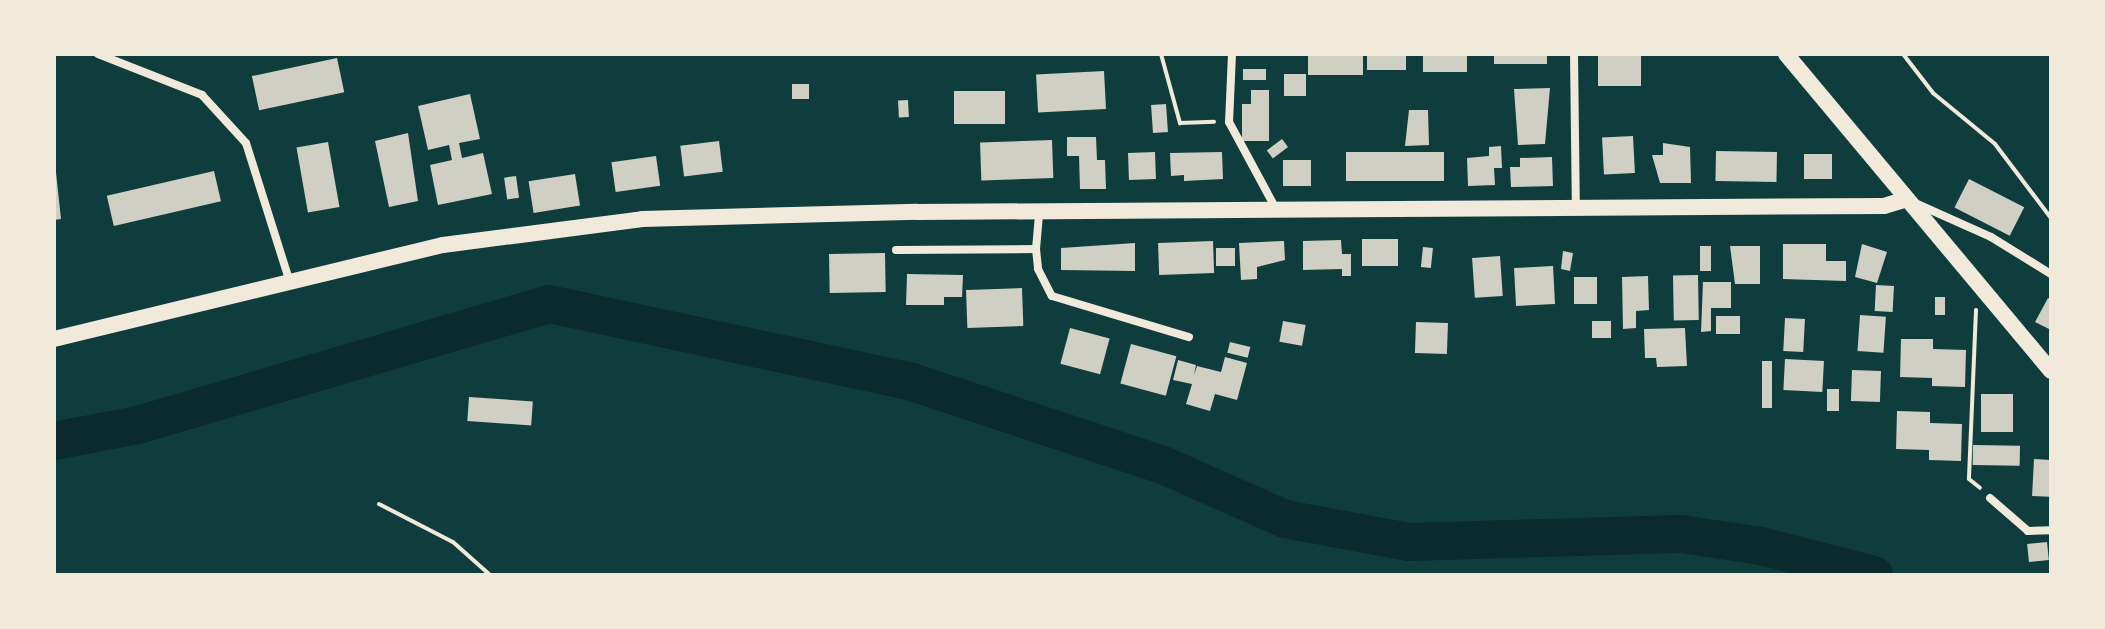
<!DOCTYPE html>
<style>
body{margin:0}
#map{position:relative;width:2105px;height:629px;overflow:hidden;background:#0f3d3e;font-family:Cabin,sans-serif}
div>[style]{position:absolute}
.river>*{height:38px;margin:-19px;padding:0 19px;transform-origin:19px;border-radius:19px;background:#0a2a2b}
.building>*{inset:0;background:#cfcfc3;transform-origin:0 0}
.path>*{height:4px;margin:-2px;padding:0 2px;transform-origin:2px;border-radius:2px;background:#f1e9da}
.minor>*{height:8px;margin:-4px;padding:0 4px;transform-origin:4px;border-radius:4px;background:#f1e9da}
.secondary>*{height:16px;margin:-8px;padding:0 8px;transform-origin:8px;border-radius:8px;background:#f1e9da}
span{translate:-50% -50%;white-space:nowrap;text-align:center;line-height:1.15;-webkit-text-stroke:6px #f1e9da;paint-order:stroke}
.frame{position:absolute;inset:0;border:56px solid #f1e9da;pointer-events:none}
</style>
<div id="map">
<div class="river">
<i style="left:54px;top:441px;width:86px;rotate:-10.8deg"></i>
<i style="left:138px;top:425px;width:428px;rotate:-16.4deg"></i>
<i style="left:549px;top:304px;width:371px;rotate:12.1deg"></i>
<i style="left:912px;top:382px;width:264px;rotate:18.3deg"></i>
<i style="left:1163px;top:465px;width:133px;rotate:23.9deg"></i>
<i style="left:1285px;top:519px;width:126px;rotate:10.5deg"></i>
<i style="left:1409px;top:542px;width:272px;rotate:-1.7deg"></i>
<i style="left:1681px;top:534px;width:81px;rotate:8.5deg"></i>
<i style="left:1761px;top:546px;width:117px;rotate:14.4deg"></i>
</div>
<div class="building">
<i style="left:1308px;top:54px;width:55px;height:21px"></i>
<i style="left:1367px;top:54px;width:39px;height:16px"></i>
<i style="left:1423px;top:54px;width:44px;height:18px"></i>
<i style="left:1494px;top:54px;width:53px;height:10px"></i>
<i style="left:1598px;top:54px;width:43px;height:32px"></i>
<i style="left:337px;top:58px;width:35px;height:87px;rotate:78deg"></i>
<i style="left:1243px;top:69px;width:23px;height:11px"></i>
<i style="left:1104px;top:71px;width:38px;height:68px;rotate:87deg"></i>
<i style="left:1284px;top:74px;width:22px;height:22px"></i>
<i style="left:792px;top:84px;width:17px;height:15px"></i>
<i style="clip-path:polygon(1550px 88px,1545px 144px,1518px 145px,1514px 89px)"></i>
<i style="clip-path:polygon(1251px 90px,1269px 90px,1269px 141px,1242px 141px,1242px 104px,1251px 104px)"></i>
<i style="left:1005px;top:91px;width:33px;height:51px;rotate:90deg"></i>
<i style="clip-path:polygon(470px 94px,480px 139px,459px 143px,462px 158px,483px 153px,492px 194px,438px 205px,430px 165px,452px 160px,449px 145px,428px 150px,418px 106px)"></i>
<i style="left:908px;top:100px;width:17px;height:10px;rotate:87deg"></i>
<i style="left:1166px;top:104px;width:28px;height:15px;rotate:86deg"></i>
<i style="clip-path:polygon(1409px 110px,1428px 110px,1429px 145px,1405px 146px)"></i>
<i style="clip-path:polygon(408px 133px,418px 201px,389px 207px,375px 141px)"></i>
<i style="left:1633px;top:136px;width:37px;height:31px;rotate:87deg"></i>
<i style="clip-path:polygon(1067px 137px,1096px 137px,1097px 160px,1105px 160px,1106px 189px,1080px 189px,1079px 156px,1067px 156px)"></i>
<i style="left:1282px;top:139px;width:10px;height:19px;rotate:53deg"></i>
<i style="left:1052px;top:140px;width:38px;height:72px;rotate:88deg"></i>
<i style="left:719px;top:141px;width:31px;height:39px;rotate:83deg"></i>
<i style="left:328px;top:142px;width:66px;height:32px;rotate:80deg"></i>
<i style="clip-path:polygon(1663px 143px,1690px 147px,1691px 183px,1660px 183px,1652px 155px,1663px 155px)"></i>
<i style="clip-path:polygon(1501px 146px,1502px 168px,1494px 168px,1495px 185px,1468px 186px,1467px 158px,1489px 156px,1489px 147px)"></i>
<i style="left:1716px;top:151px;width:61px;height:30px;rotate:1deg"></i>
<i style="left:1155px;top:152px;width:27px;height:27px;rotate:88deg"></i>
<i style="clip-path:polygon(1222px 152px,1223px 179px,1184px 181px,1184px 175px,1171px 176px,1170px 153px)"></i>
<i style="left:1346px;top:152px;width:98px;height:29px"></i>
<i style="left:1804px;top:154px;width:28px;height:25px"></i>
<i style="left:656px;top:156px;width:30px;height:45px;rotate:82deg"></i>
<i style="clip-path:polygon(1552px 157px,1553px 186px,1511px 187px,1510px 167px,1520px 167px,1520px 158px)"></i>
<i style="left:1283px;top:160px;width:28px;height:26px"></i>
<i style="clip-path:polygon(55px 163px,61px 219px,54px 220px,54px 163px)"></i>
<i style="left:214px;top:171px;width:31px;height:110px;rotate:77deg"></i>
<i style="left:575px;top:174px;width:32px;height:47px;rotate:81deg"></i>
<i style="left:516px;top:176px;width:22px;height:12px;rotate:82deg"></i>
<i style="left:1969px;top:179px;width:62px;height:32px;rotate:27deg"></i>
<i style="left:1398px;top:239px;width:27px;height:36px;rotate:90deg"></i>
<i style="clip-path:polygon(1341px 240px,1342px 254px,1351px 254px,1351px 276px,1342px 276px,1342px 269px,1303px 270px,1303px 241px)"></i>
<i style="left:1213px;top:241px;width:32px;height:55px;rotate:88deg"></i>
<i style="clip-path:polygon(1284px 241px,1285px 260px,1257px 267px,1257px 279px,1241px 280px,1239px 243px)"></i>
<i style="clip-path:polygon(1135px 243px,1135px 271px,1061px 270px,1061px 248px)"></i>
<i style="clip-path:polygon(1783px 244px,1826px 244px,1826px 261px,1846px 261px,1846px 281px,1783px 279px)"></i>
<i style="clip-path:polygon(1862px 244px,1887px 252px,1877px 283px,1855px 277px)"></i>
<i style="left:1700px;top:246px;width:11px;height:25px"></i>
<i style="clip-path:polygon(1730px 246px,1760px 246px,1760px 284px,1735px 284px)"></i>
<i style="left:1423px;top:247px;width:10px;height:20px;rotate:6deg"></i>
<i style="left:1235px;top:248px;width:18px;height:19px;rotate:90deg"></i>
<i style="clip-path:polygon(1563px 251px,1573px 253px,1570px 271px,1561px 269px)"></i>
<i style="left:885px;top:253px;width:39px;height:56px;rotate:89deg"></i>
<i style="left:1500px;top:256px;width:40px;height:28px;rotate:86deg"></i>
<i style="left:1553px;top:266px;width:38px;height:39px;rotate:87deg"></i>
<i style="clip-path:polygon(907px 274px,963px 275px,962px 297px,944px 297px,944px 305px,906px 305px)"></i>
<i style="left:1698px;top:275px;width:45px;height:25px;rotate:89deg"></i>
<i style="clip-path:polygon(1648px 276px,1649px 310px,1636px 311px,1636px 328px,1623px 329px,1622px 277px)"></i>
<i style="left:1574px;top:277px;width:23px;height:27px"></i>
<i style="clip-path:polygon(1703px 282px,1731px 282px,1731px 308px,1711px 308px,1711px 331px,1701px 332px)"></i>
<i style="left:1876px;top:285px;width:18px;height:26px;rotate:3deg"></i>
<i style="left:1022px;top:288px;width:38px;height:56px;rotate:88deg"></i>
<i style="left:1935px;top:297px;width:10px;height:18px"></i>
<i style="clip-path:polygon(2048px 298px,2051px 300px,2051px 330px,2035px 322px)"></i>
<i style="left:1860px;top:315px;width:26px;height:36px;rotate:4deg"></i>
<i style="left:1716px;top:316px;width:24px;height:18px"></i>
<i style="left:1785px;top:318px;width:20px;height:33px;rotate:3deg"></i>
<i style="left:1283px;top:321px;width:23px;height:21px;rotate:10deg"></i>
<i style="left:1592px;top:321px;width:19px;height:17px"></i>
<i style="left:1416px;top:322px;width:32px;height:31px;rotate:2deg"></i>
<i style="left:1070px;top:328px;width:41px;height:37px;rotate:15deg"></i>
<i style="clip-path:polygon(1685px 328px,1687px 366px,1657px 367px,1656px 358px,1645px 358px,1644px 329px)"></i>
<i style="clip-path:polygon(1901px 339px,1933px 339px,1933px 349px,1966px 350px,1965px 387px,1932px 386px,1932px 378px,1900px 377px)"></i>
<i style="left:1230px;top:342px;width:21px;height:11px;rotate:14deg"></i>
<i style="left:1131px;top:344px;width:47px;height:41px;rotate:15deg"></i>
<i style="clip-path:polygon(1225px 357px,1247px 363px,1237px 400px,1215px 394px,1210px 411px,1186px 404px,1192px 384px,1173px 380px,1178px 360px,1196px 365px,1194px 375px,1197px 366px,1221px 372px)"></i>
<i style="left:1785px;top:359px;width:39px;height:31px;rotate:3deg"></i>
<i style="left:1762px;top:361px;width:10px;height:47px"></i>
<i style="left:1852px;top:370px;width:29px;height:31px;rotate:2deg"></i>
<i style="left:1827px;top:389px;width:12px;height:22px"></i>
<i style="left:1981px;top:394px;width:32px;height:38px"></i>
<i style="left:469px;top:397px;width:64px;height:24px;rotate:4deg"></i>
<i style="clip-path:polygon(1897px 411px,1930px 412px,1930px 423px,1962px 424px,1961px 461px,1929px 460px,1929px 450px,1896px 449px)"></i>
<i style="left:1973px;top:445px;width:47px;height:20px;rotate:1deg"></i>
<i style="left:2034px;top:459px;width:17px;height:37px;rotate:3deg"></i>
<i style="left:2047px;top:542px;width:18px;height:20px;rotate:84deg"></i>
</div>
<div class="path">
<i style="left:1161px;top:54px;width:72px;rotate:74.6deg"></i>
<i style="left:1180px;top:123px;width:34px;rotate:-2deg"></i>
<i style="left:1903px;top:54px;width:49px;rotate:52.4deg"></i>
<i style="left:1933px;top:93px;width:80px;rotate:39.4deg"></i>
<i style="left:1995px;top:144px;width:93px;rotate:52.9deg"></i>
<i style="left:1976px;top:310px;width:169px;rotate:92.4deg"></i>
<i style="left:1969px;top:479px;width:14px;rotate:39deg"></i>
<i style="left:379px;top:504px;width:83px;rotate:27.2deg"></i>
<i style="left:453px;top:542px;width:50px;rotate:41.7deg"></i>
</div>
<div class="minor">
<i style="left:98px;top:54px;width:112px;rotate:21.5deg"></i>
<i style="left:202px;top:95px;width:65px;rotate:47.5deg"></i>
<i style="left:246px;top:143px;width:143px;rotate:72.5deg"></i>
<i style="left:1232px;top:54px;width:68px;rotate:92.5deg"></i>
<i style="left:1229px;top:122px;width:99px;rotate:61.6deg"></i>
<i style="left:1574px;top:54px;width:154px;rotate:89.3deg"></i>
<i style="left:1915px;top:203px;width:83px;rotate:24.1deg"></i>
<i style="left:1991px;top:237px;width:70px;rotate:31.7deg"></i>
<i style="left:1036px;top:249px;width:20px;rotate:84deg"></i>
<i style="left:1038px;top:269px;width:30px;rotate:63deg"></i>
<i style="left:1052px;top:296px;width:143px;rotate:16.7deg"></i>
<i style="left:896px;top:250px;width:140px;rotate:-0.4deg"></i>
<i style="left:1036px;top:249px;width:36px;rotate:-85deg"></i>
<i style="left:1990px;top:498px;width:50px;rotate:41deg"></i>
<i style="left:2028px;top:531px;width:23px;rotate:-2deg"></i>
</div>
<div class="secondary">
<i style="left:1786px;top:54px;width:413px;rotate:50.1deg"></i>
<i style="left:54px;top:339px;width:400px;rotate:-13.6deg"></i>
<i style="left:443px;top:245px;width:201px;rotate:-7.4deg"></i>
<i style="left:642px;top:219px;width:275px;rotate:-1.5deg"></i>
<i style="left:917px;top:212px;width:967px;rotate:-0.36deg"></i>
<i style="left:1884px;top:206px;width:24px;rotate:-17deg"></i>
</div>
<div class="frame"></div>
</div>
